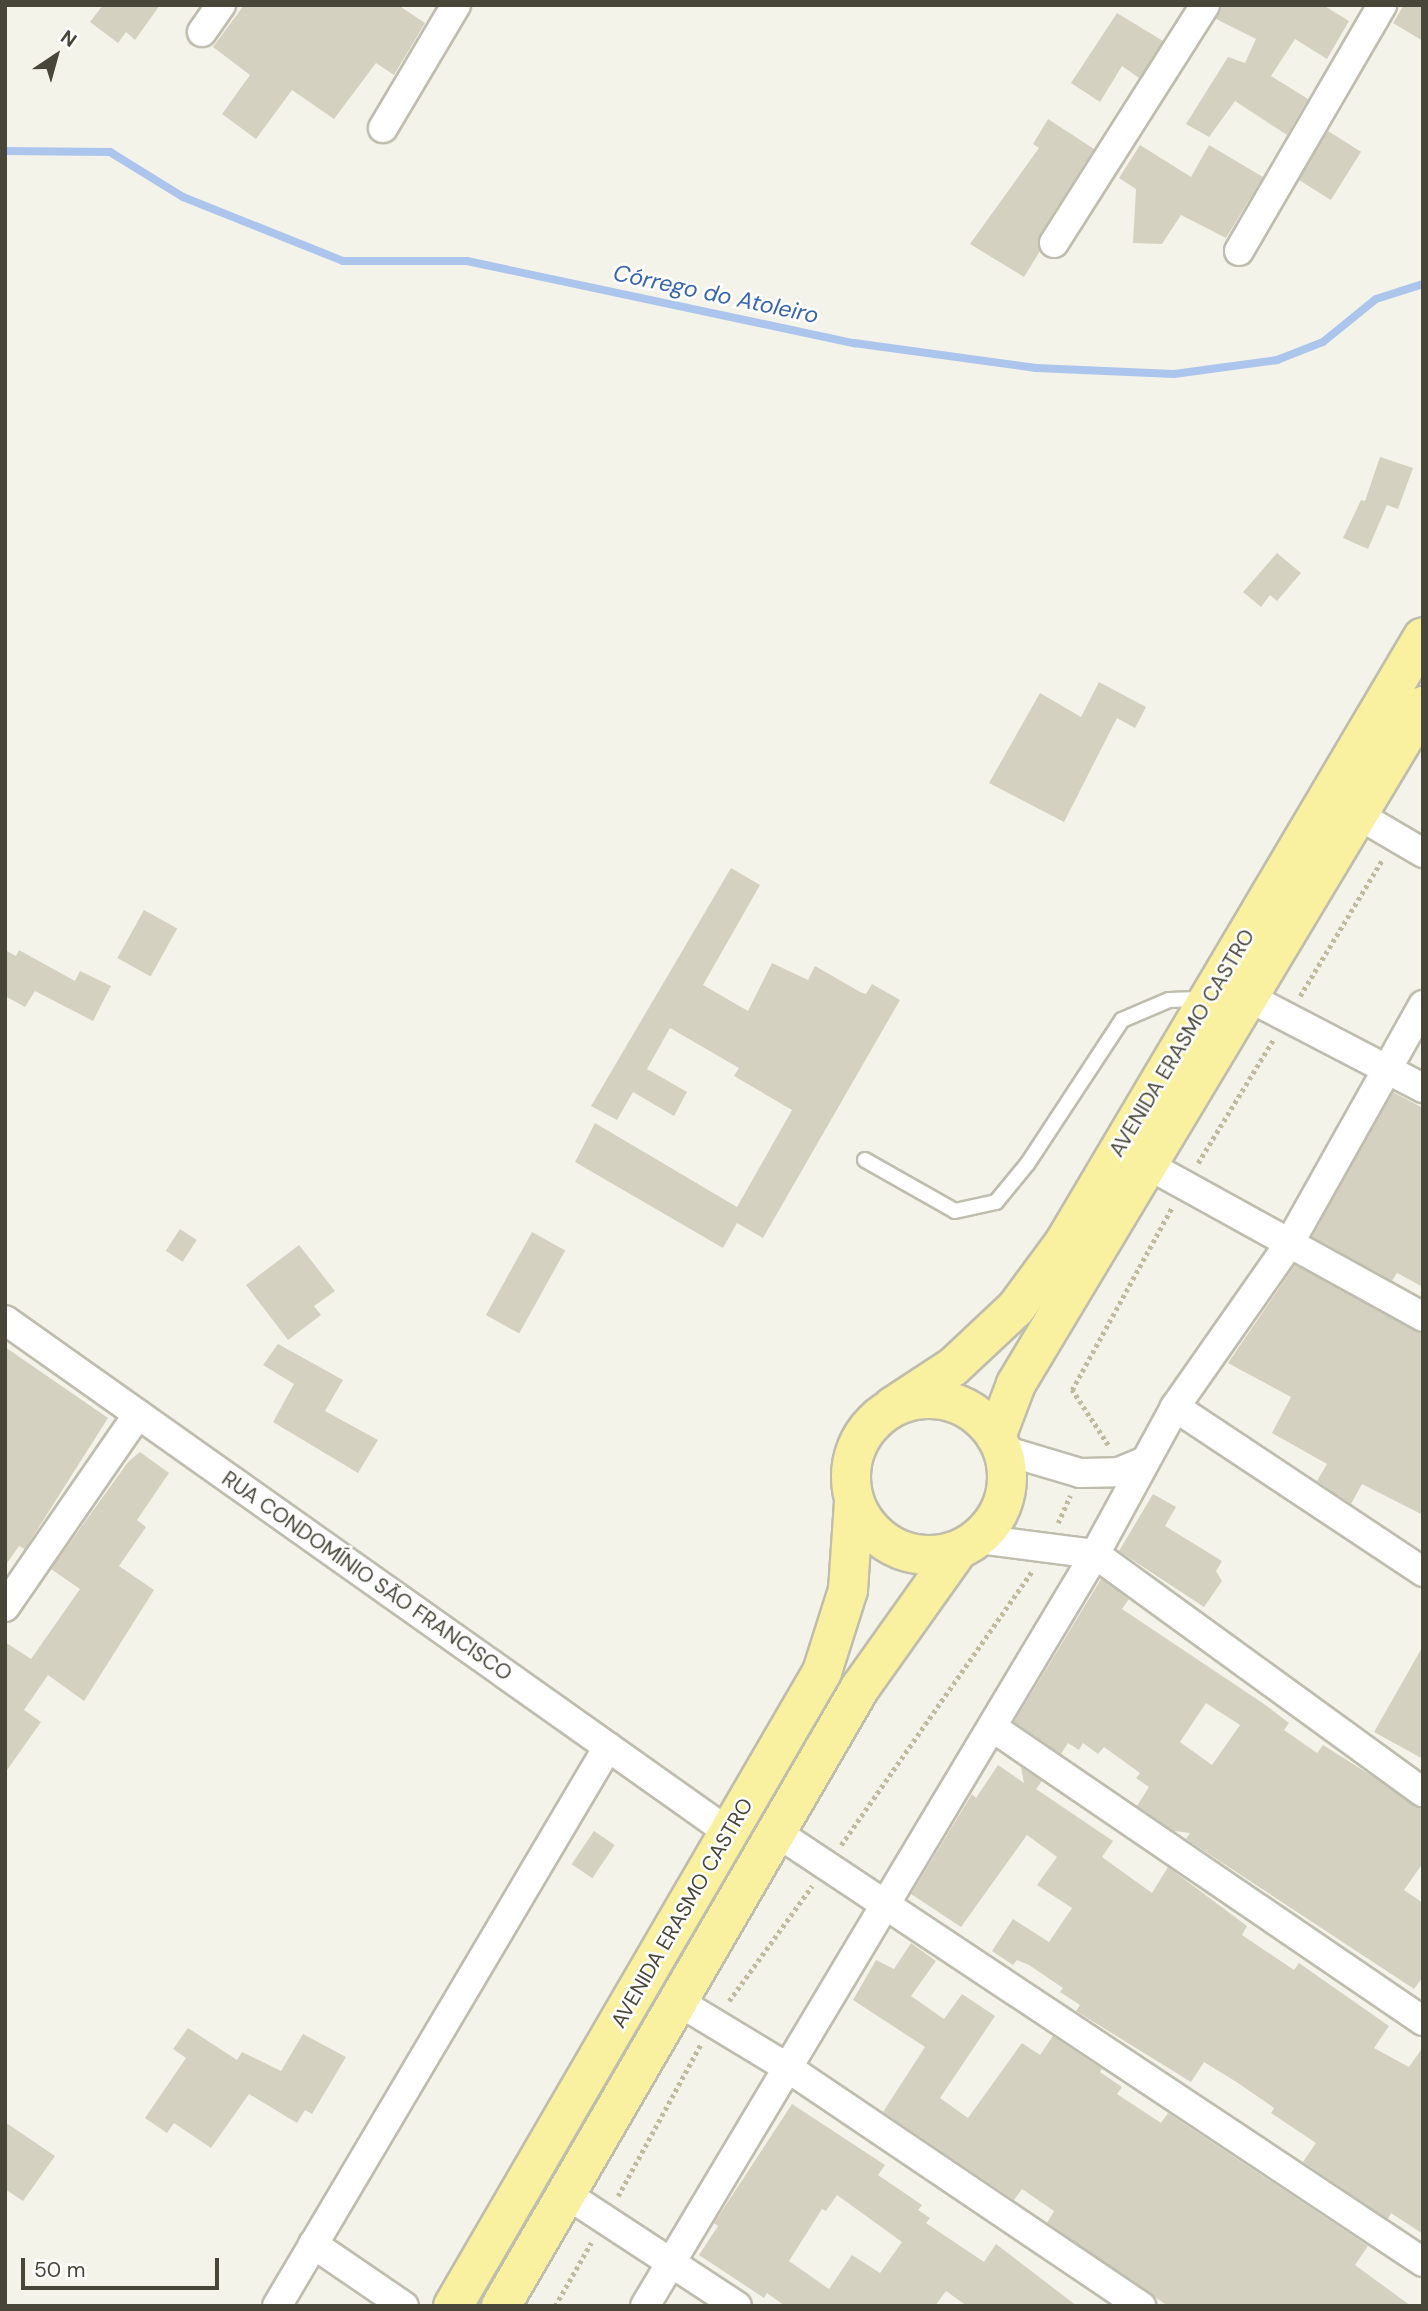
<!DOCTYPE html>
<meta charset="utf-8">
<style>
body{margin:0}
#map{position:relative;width:1428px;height:2311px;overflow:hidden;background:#f4f3ea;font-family:"DM Sans",sans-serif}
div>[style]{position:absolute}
.stream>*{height:8px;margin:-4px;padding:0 4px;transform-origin:4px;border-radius:4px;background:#abc5ed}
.building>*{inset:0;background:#d5d1c0;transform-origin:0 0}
.path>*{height:4.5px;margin-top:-2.25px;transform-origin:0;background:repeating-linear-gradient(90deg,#c0bb9f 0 3.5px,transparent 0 7px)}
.roads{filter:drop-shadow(2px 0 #bfbdad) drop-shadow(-2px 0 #bfbdad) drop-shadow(0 2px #bfbdad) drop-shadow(0 -2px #bfbdad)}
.service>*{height:14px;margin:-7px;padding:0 7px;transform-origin:7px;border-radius:7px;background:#fff}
.minor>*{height:28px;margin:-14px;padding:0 14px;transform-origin:14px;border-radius:14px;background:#fff}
.primary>*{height:38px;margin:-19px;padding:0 19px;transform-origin:19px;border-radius:19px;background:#f9f19f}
.primary>.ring{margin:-19px;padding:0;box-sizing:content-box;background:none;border:38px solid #f9f19f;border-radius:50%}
span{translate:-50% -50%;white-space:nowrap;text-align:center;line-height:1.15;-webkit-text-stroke:5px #fff;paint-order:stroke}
.street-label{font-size:21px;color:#484539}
.water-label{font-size:23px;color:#3764af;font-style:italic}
.frame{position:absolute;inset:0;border:7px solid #484539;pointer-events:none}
.north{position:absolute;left:21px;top:21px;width:70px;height:70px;-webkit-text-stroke:5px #fff;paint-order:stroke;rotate:36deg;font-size:19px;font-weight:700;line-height:28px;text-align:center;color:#484539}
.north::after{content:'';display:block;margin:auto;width:24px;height:32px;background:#484539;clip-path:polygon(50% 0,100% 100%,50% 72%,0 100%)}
.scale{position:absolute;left:21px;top:2258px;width:198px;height:32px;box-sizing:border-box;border:4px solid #484539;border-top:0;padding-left:9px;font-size:21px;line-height:24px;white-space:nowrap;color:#484539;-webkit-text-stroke:5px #fff;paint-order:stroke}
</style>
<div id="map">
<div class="stream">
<i style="left:5px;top:151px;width:105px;rotate:0.5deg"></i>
<i style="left:110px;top:152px;width:86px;rotate:31.7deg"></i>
<i style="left:183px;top:197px;width:172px;rotate:21.8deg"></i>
<i style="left:343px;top:261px;width:124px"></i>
<i style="left:467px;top:261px;width:396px;rotate:12deg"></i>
<i style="left:854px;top:343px;width:184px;rotate:7.8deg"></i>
<i style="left:1036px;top:368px;width:138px;rotate:2.5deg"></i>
<i style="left:1174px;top:374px;width:104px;rotate:-7.7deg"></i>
<i style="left:1277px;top:360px;width:49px;rotate:-21.4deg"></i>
<i style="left:1323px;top:342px;width:68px;rotate:-39.1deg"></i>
<i style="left:1376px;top:299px;width:49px;rotate:-17.7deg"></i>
</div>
<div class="building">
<i style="clip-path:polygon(103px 5px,160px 5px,135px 40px,126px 32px,118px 43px,90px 22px)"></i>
<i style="clip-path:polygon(244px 5px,398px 5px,425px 23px,394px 75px,376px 63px,334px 119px,292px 90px,256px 139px,222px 114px,250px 75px,213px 47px)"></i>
<i style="clip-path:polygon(1222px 5px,1323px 5px,1349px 21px,1327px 59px,1295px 39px,1271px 76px,1308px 99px,1287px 135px,1235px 101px,1209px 137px,1186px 124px,1228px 57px,1245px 63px,1256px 39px,1216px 19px)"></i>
<i style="clip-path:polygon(1404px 5px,1423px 5px,1423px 41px,1393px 23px)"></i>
<i style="clip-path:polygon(1117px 13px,1163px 41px,1139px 78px,1122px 66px,1100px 102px,1071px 83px)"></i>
<i style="clip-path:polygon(1048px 119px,1094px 149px,1040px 234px,1040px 251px,1024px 277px,970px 244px,1039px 148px,1033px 144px)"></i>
<i style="left:1328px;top:131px;width:39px;height:57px;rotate:32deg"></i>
<i style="clip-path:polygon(1140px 145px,1191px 177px,1209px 145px,1263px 177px,1226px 238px,1181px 215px,1162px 244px,1133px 243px,1136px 189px,1119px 178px)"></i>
<i style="clip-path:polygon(1380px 457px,1413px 468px,1398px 509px,1387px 505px,1368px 549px,1343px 538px,1361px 500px,1365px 501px)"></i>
<i style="clip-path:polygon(1277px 553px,1301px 573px,1277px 601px,1270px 595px,1261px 607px,1243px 592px)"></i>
<i style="clip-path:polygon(1099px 682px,1146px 707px,1135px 728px,1117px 718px,1064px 822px,989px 783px,1040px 693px,1081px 717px)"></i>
<i style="clip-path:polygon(731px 868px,760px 885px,703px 985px,748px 1011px,772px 963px,808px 980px,815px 966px,862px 993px,866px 994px,872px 984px,900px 1000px,763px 1238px,737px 1223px,723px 1248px,575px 1162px,595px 1123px,737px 1207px,792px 1110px,734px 1076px,739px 1068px,670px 1028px,647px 1069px,687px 1092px,674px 1116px,633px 1092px,617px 1120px,591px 1106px)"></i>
<i style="left:144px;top:910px;width:38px;height:55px;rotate:29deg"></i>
<i style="clip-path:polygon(5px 950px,16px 956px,19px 950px,75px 981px,80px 971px,111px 986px,93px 1021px,35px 991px,25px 1007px,5px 996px)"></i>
<i style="clip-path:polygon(1393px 1092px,1423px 1108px,1423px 1287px,1397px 1273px,1392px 1281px,1312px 1237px)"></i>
<i style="left:180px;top:1229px;width:20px;height:26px;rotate:33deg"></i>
<i style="left:532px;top:1232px;width:38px;height:95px;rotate:29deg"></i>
<i style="clip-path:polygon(299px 1245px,335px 1291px,314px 1306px,321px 1315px,288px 1340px,246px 1285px)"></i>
<i style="clip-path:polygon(1295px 1265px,1423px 1334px,1423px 1515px,1362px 1484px,1351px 1504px,1317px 1481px,1327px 1464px,1272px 1433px,1291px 1397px,1228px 1363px)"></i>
<i style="clip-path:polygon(278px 1344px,343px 1380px,325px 1411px,378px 1440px,358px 1473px,273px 1422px,294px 1384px,263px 1365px)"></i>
<i style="clip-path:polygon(5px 1347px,108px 1418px,25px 1549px,19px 1546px,5px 1566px)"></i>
<i style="clip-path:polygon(140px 1452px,169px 1473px,137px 1520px,146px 1527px,119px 1566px,154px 1590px,84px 1701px,48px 1675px,24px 1710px,41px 1722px,5px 1773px,5px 1642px,31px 1659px,80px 1589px,51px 1569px,128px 1462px)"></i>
<i style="clip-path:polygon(1153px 1494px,1176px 1507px,1165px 1526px,1222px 1561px,1216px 1571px,1222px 1581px,1204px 1607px,1119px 1551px)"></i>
<i style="clip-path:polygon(evenodd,1101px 1579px,1129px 1599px,1122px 1609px,1264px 1704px,1289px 1723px,1284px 1730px,1317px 1753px,1323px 1745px,1423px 1808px,1423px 1863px,1404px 1890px,1423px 1903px,1423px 1977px,1414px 1989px,1186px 1839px,1190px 1833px,1174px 1831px,1137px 1806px,1149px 1787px,1136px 1778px,1140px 1773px,1104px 1747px,1098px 1754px,1083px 1743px,1079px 1750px,1068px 1743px,1061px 1754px,1014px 1722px,1101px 1579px,1206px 1703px,1240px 1725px,1212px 1765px,1180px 1742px,1206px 1703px)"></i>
<i style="clip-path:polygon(1423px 1646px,1423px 1759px,1374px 1732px)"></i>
<i style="clip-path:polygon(998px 1765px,1024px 1783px,1021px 1767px,1042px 1781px,1036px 1789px,1113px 1841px,1102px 1857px,1152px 1893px,1168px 1867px,1247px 1926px,1242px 1935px,1294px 1970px,1299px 1963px,1389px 2026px,1374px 2048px,1409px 2067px,1423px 2047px,1423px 2234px,1391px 2213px,1388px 2219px,1303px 2162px,1316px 2143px,1271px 2113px,1274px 2108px,1238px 2083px,1204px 2062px,1191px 2082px,1076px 2011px,1080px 2005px,1060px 1992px,1063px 1988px,1029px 1965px,1017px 1960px,1013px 1965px,992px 1951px,1013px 1919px,1049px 1942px,1072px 1908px,1037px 1885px,1057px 1857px,1027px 1835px,961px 1927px,911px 1894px,972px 1794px,976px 1798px)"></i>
<i style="left:594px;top:1831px;width:25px;height:40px;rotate:34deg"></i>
<i style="clip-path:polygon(911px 1943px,936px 1961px,911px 1996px,944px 2019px,962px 1994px,995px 2016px,940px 2098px,968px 2118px,1022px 2043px,1040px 2055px,1053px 2036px,1102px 2069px,1100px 2072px,1122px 2087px,1117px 2094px,1161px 2123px,1168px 2113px,1368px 2246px,1355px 2265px,1411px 2306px,1168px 2306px,1047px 2223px,1054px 2211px,1022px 2189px,1014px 2200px,883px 2112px,925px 2047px,853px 2000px,876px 1960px,894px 1969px)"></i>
<i style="clip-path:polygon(188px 2028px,237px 2060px,242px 2052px,281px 2071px,303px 2034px,346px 2057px,312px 2114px,305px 2110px,297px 2123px,249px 2094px,211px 2148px,174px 2123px,167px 2133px,145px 2118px,186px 2058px,173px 2049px)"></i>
<i style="clip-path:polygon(evenodd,792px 2104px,885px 2165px,878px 2175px,922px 2205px,918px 2210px,930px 2218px,926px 2223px,984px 2262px,996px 2244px,1077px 2306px,967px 2306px,946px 2291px,935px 2306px,785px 2306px,767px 2293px,764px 2298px,699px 2255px,718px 2226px,714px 2223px,792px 2104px,837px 2195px,902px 2242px,880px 2273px,852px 2255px,829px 2289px,789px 2261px,822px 2209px,826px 2211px,837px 2195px)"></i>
<i style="clip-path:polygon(5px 2122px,55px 2156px,23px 2201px,5px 2189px)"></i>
</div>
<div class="path">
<i style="left:1300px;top:996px;width:159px;rotate:-58.9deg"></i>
<i style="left:1198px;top:1163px;width:144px;rotate:-58.6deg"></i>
<i style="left:1108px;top:1445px;width:66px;rotate:-123.2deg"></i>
<i style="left:1072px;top:1390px;width:209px;rotate:-61.3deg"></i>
<i style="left:1058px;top:1523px;width:30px;rotate:-66deg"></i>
<i style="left:841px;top:1845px;width:334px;rotate:-55.1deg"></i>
<i style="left:729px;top:2001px;width:142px;rotate:-54.2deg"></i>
<i style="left:618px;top:2196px;width:173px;rotate:-61.4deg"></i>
<i style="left:555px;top:2306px;width:73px;rotate:-60.3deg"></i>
</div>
<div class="roads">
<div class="service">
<i style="left:865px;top:1160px;width:103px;rotate:29.5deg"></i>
<i style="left:955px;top:1211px;width:42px;rotate:-12.4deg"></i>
<i style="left:996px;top:1202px;width:50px;rotate:-50.6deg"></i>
<i style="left:1028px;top:1163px;width:171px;rotate:-56.7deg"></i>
<i style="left:1122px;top:1020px;width:51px;rotate:-23.1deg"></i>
<i style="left:1169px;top:1000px;width:36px;rotate:-2deg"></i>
</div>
<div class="minor">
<i style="left:202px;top:32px;width:33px;rotate:-55deg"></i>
<i style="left:383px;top:128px;width:143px;rotate:-59.3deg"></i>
<i style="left:1054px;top:243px;width:282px;rotate:-57.6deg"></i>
<i style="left:1239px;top:251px;width:285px;rotate:-59.8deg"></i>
<i style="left:1360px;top:816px;width:73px;rotate:30.4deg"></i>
<i style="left:1248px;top:997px;width:197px;rotate:27.5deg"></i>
<i style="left:1148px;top:1165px;width:314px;rotate:28.9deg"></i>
<i style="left:5px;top:1320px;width:886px;rotate:35.3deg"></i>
<i style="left:1175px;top:1407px;width:298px;rotate:33.6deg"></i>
<i style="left:1003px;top:1450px;width:80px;rotate:16.6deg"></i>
<i style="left:1080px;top:1473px;width:39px;rotate:-1deg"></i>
<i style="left:1119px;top:1472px;width:28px;rotate:-23deg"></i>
<i style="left:978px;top:1539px;width:118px;rotate:7.3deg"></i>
<i style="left:1095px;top:1554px;width:405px;rotate:36deg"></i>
<i style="left:5px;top:1607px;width:234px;rotate:-55.4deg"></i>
<i style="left:992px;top:1727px;width:522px;rotate:34.3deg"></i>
<i style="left:776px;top:1832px;width:777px;rotate:33.61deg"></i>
<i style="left:679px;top:2002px;width:127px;rotate:31.2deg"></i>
<i style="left:788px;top:2068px;width:426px;rotate:34deg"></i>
<i style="left:566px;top:2194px;width:204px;rotate:33.2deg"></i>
<i style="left:313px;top:2244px;width:110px;rotate:34.3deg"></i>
<i style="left:277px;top:2306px;width:650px;rotate:-59.37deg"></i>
<i style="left:645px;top:2306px;width:876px;rotate:-59.1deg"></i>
<i style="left:1095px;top:1554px;width:167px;rotate:-61.4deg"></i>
<i style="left:1175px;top:1407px;width:199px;rotate:-55deg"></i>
<i style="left:1289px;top:1244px;width:274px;rotate:-60.7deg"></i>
</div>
<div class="primary">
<i class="ring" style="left:851px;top:1399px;width:118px;height:118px"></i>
<i style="left:892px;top:1407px;width:73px;rotate:-33.3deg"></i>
<i style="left:953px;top:1367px;width:86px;rotate:-43.1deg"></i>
<i style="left:1016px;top:1308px;width:81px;rotate:-53.6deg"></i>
<i style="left:1064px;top:1243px;width:704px;rotate:-59.36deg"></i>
<i style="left:996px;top:1437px;width:57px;rotate:-69.3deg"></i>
<i style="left:1016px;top:1384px;width:791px;rotate:-59.02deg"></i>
<i style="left:453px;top:2306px;width:734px;rotate:-59.8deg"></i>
<i style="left:822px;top:1672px;width:86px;rotate:-72.4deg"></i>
<i style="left:848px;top:1590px;width:89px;rotate:-86.1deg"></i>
<i style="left:501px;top:2306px;width:715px;rotate:-59.85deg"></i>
<i style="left:860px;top:1688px;width:169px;rotate:-54.6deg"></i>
</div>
</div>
<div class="street-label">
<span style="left:1182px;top:1043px;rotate:-59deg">AVENIDA ERASMO CASTRO</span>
<span style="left:367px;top:1576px;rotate:35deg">RUA CONDOMÍNIO SÃO FRANCISCO</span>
<span style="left:682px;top:1913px;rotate:-60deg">AVENIDA ERASMO CASTRO</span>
</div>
<div class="water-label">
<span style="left:716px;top:294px;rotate:12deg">Córrego do Atoleiro</span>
</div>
<div class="frame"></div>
<div class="north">N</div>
<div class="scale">50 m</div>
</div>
